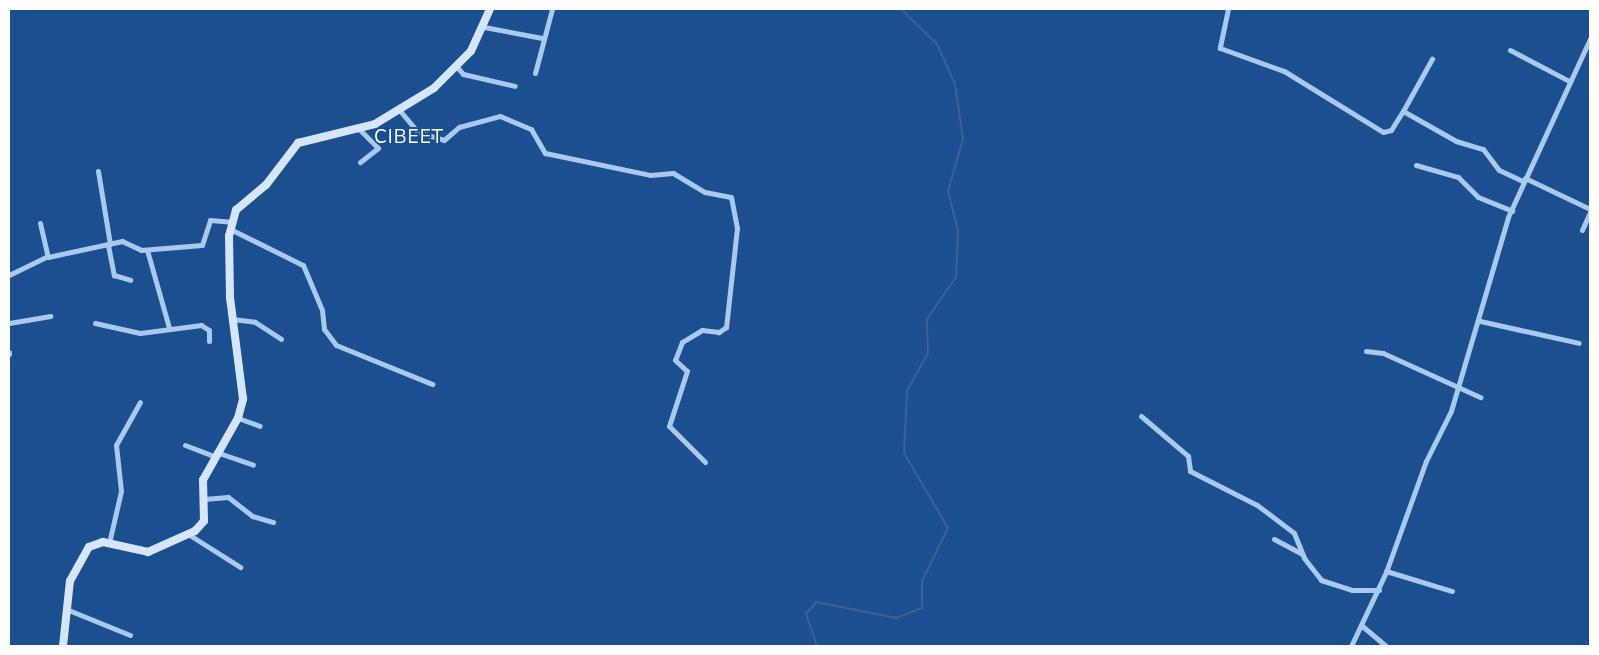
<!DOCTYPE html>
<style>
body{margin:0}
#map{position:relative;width:1599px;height:655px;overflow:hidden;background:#1b4f8f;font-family:"Nunito Sans",sans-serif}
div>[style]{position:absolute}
.stream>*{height:2px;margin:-1px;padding:0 1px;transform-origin:1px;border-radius:1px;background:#3c6290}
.street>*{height:5px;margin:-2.5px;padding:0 2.5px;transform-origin:2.5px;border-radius:2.5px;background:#a9c9ee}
.secondary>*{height:8px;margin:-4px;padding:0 4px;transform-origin:4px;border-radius:4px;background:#d6e6fa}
span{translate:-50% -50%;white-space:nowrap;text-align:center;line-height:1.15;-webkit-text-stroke:4px #1b4f8f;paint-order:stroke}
.quarter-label{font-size:19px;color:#fff;letter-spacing:1px}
.frame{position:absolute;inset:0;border:10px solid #fff;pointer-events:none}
</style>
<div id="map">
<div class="stream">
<i style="left:817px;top:646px;width:34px;rotate:-109deg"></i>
<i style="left:806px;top:614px;width:16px;rotate:-50deg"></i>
<i style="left:816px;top:602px;width:82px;rotate:11.3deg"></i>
<i style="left:896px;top:618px;width:28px;rotate:-21deg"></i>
<i style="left:922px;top:608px;width:27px;rotate:-90deg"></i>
<i style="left:922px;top:581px;width:59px;rotate:-63.9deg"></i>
<i style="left:948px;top:528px;width:87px;rotate:-120.4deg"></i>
<i style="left:904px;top:453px;width:62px;rotate:-87.2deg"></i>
<i style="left:907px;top:391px;width:43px;rotate:-61.1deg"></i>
<i style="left:928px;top:353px;width:34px;rotate:-92deg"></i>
<i style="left:927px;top:319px;width:51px;rotate:-55.4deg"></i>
<i style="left:956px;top:277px;width:46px;rotate:-87.5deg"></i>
<i style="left:958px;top:231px;width:41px;rotate:-104deg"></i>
<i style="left:948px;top:191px;width:54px;rotate:-73.9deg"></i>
<i style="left:963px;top:139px;width:56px;rotate:-98.3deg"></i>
<i style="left:955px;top:84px;width:44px;rotate:-114.2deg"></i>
<i style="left:937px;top:44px;width:50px;rotate:-135.8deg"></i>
</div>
<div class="street">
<i style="left:1228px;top:9px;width:40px;rotate:102deg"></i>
<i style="left:1220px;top:48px;width:68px;rotate:19.8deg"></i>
<i style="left:1284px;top:71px;width:116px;rotate:31.6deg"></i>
<i style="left:1383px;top:132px;width:8px;rotate:-14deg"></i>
<i style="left:1391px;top:130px;width:22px;rotate:-58deg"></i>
<i style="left:1403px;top:111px;width:61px;rotate:29.5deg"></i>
<i style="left:1456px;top:141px;width:28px;rotate:17deg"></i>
<i style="left:1483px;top:149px;width:26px;rotate:53deg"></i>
<i style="left:1499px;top:170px;width:26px;rotate:25deg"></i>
<i style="left:484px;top:27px;width:59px;rotate:10.7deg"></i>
<i style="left:1510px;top:50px;width:67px;rotate:27.7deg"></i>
<i style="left:457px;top:67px;width:9px;rotate:49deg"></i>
<i style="left:463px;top:74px;width:53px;rotate:13deg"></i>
<i style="left:535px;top:73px;width:66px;rotate:-75.1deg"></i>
<i style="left:1403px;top:111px;width:60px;rotate:-60.9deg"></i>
<i style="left:401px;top:112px;width:26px;rotate:50deg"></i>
<i style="left:418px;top:132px;width:27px;rotate:17deg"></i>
<i style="left:444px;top:140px;width:20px;rotate:-41deg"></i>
<i style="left:459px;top:127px;width:42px;rotate:-15deg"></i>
<i style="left:500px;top:116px;width:34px;rotate:23deg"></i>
<i style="left:531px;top:129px;width:28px;rotate:60deg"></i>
<i style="left:545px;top:153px;width:107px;rotate:11.8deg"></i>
<i style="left:650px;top:175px;width:23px;rotate:-5deg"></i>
<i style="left:673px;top:173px;width:37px;rotate:31deg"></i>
<i style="left:705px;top:192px;width:26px;rotate:11deg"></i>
<i style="left:731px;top:197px;width:32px;rotate:79deg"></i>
<i style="left:737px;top:228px;width:100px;rotate:96.3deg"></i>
<i style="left:726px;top:327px;width:9px;rotate:144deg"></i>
<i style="left:719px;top:332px;width:17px;rotate:-173deg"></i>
<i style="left:702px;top:330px;width:23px;rotate:149deg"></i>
<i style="left:682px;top:342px;width:19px;rotate:111deg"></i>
<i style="left:675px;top:360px;width:16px;rotate:43deg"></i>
<i style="left:687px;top:371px;width:58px;rotate:108.1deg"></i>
<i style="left:669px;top:426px;width:51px;rotate:45deg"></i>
<i style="left:359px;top:129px;width:27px;rotate:45deg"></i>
<i style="left:378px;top:148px;width:23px;rotate:142deg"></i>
<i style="left:1416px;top:165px;width:44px;rotate:15.9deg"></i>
<i style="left:1458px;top:177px;width:28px;rotate:45deg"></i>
<i style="left:1478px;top:197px;width:37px;rotate:22deg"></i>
<i style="left:98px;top:171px;width:74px;rotate:80.7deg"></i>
<i style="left:1525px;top:178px;width:72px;rotate:25.5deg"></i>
<i style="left:40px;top:223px;width:35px;rotate:77deg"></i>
<i style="left:48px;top:257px;width:76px;rotate:-12.2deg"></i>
<i style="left:122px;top:241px;width:21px;rotate:25deg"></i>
<i style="left:141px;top:250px;width:61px;rotate:-4.7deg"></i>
<i style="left:202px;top:245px;width:26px;rotate:-72deg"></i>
<i style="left:210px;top:220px;width:21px;rotate:5deg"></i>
<i style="left:230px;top:229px;width:81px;rotate:26.3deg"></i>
<i style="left:303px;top:265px;width:49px;rotate:67.1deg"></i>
<i style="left:322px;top:310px;width:19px;rotate:84deg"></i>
<i style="left:324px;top:329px;width:20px;rotate:53deg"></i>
<i style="left:336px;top:345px;width:104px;rotate:22.1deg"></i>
<i style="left:1582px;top:230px;width:20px;rotate:-66deg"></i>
<i style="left:108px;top:245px;width:31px;rotate:79deg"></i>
<i style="left:114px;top:275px;width:17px;rotate:17deg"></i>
<i style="left:147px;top:250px;width:81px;rotate:74.2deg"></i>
<i style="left:9px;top:275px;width:41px;rotate:-25.9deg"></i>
<i style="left:232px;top:319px;width:23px;rotate:7deg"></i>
<i style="left:255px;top:322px;width:31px;rotate:33deg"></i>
<i style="left:1480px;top:321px;width:101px;rotate:12.5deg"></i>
<i style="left:9px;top:323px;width:42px;rotate:-9.7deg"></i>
<i style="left:95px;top:323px;width:46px;rotate:12.5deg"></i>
<i style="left:140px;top:333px;width:62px;rotate:-7.5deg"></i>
<i style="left:201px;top:325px;width:9px;rotate:32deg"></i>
<i style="left:209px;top:330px;width:11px;rotate:90deg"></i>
<i style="left:1366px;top:351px;width:17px;rotate:7deg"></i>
<i style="left:1383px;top:353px;width:107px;rotate:24.4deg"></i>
<i style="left:9px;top:352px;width:2px;rotate:90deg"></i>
<i style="left:1141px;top:416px;width:62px;rotate:40.4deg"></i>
<i style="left:1188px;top:456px;width:15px;rotate:82deg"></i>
<i style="left:1190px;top:471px;width:75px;rotate:26.9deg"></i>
<i style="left:1257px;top:505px;width:46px;rotate:37.1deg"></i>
<i style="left:1294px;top:533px;width:27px;rotate:68deg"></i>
<i style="left:1304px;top:558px;width:28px;rotate:52deg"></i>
<i style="left:1321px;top:580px;width:33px;rotate:18deg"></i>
<i style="left:1352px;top:590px;width:27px"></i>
<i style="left:238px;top:418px;width:23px;rotate:20deg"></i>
<i style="left:185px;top:445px;width:31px;rotate:21deg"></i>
<i style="left:216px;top:452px;width:39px;rotate:19deg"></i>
<i style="left:204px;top:499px;width:24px;rotate:-5deg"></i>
<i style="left:228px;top:497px;width:31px;rotate:38deg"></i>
<i style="left:252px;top:516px;width:22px;rotate:16deg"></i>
<i style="left:188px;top:534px;width:62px;rotate:32.4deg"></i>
<i style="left:1274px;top:539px;width:32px;rotate:28deg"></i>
<i style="left:109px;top:543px;width:53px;rotate:-77deg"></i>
<i style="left:121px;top:491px;width:46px;rotate:-96.2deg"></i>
<i style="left:116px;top:445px;width:49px;rotate:-60.8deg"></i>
<i style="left:1386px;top:571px;width:69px;rotate:16.9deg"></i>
<i style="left:66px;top:609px;width:69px;rotate:22.1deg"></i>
<i style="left:1361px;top:625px;width:33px;rotate:40deg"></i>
<i style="left:1351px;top:646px;width:82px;rotate:-64.7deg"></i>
<i style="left:1386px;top:572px;width:118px;rotate:-70.2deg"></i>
<i style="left:1426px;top:461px;width:56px;rotate:-63.4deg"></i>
<i style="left:1451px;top:411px;width:202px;rotate:-73.6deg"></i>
<i style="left:1508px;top:217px;width:196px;rotate:-65.3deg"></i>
</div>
<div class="secondary">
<i style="left:63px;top:646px;width:65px;rotate:-83.9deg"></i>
<i style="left:70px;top:581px;width:39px;rotate:-61deg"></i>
<i style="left:89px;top:547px;width:15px;rotate:-20deg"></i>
<i style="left:103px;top:542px;width:46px;rotate:12.5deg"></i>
<i style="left:148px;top:552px;width:51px;rotate:-24.1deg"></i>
<i style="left:195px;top:531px;width:13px;rotate:-48deg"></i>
<i style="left:204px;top:521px;width:41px;rotate:-91.4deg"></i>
<i style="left:203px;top:480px;width:71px;rotate:-60.6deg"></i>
<i style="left:238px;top:418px;width:20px;rotate:-75deg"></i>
<i style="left:243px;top:399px;width:102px;rotate:-97.3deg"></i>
<i style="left:230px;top:298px;width:62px;rotate:-90.9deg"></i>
<i style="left:229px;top:236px;width:27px;rotate:-75deg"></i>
<i style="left:236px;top:210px;width:39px;rotate:-40deg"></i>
<i style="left:266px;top:185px;width:53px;rotate:-52.7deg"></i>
<i style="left:298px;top:143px;width:79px;rotate:-13.9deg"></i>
<i style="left:375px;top:124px;width:69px;rotate:-31.4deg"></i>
<i style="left:434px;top:88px;width:52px;rotate:-45deg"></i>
<i style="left:471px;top:51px;width:46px;rotate:-65.7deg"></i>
</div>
<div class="quarter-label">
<span style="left:409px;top:138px">CIBEET</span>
</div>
<div class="frame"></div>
</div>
